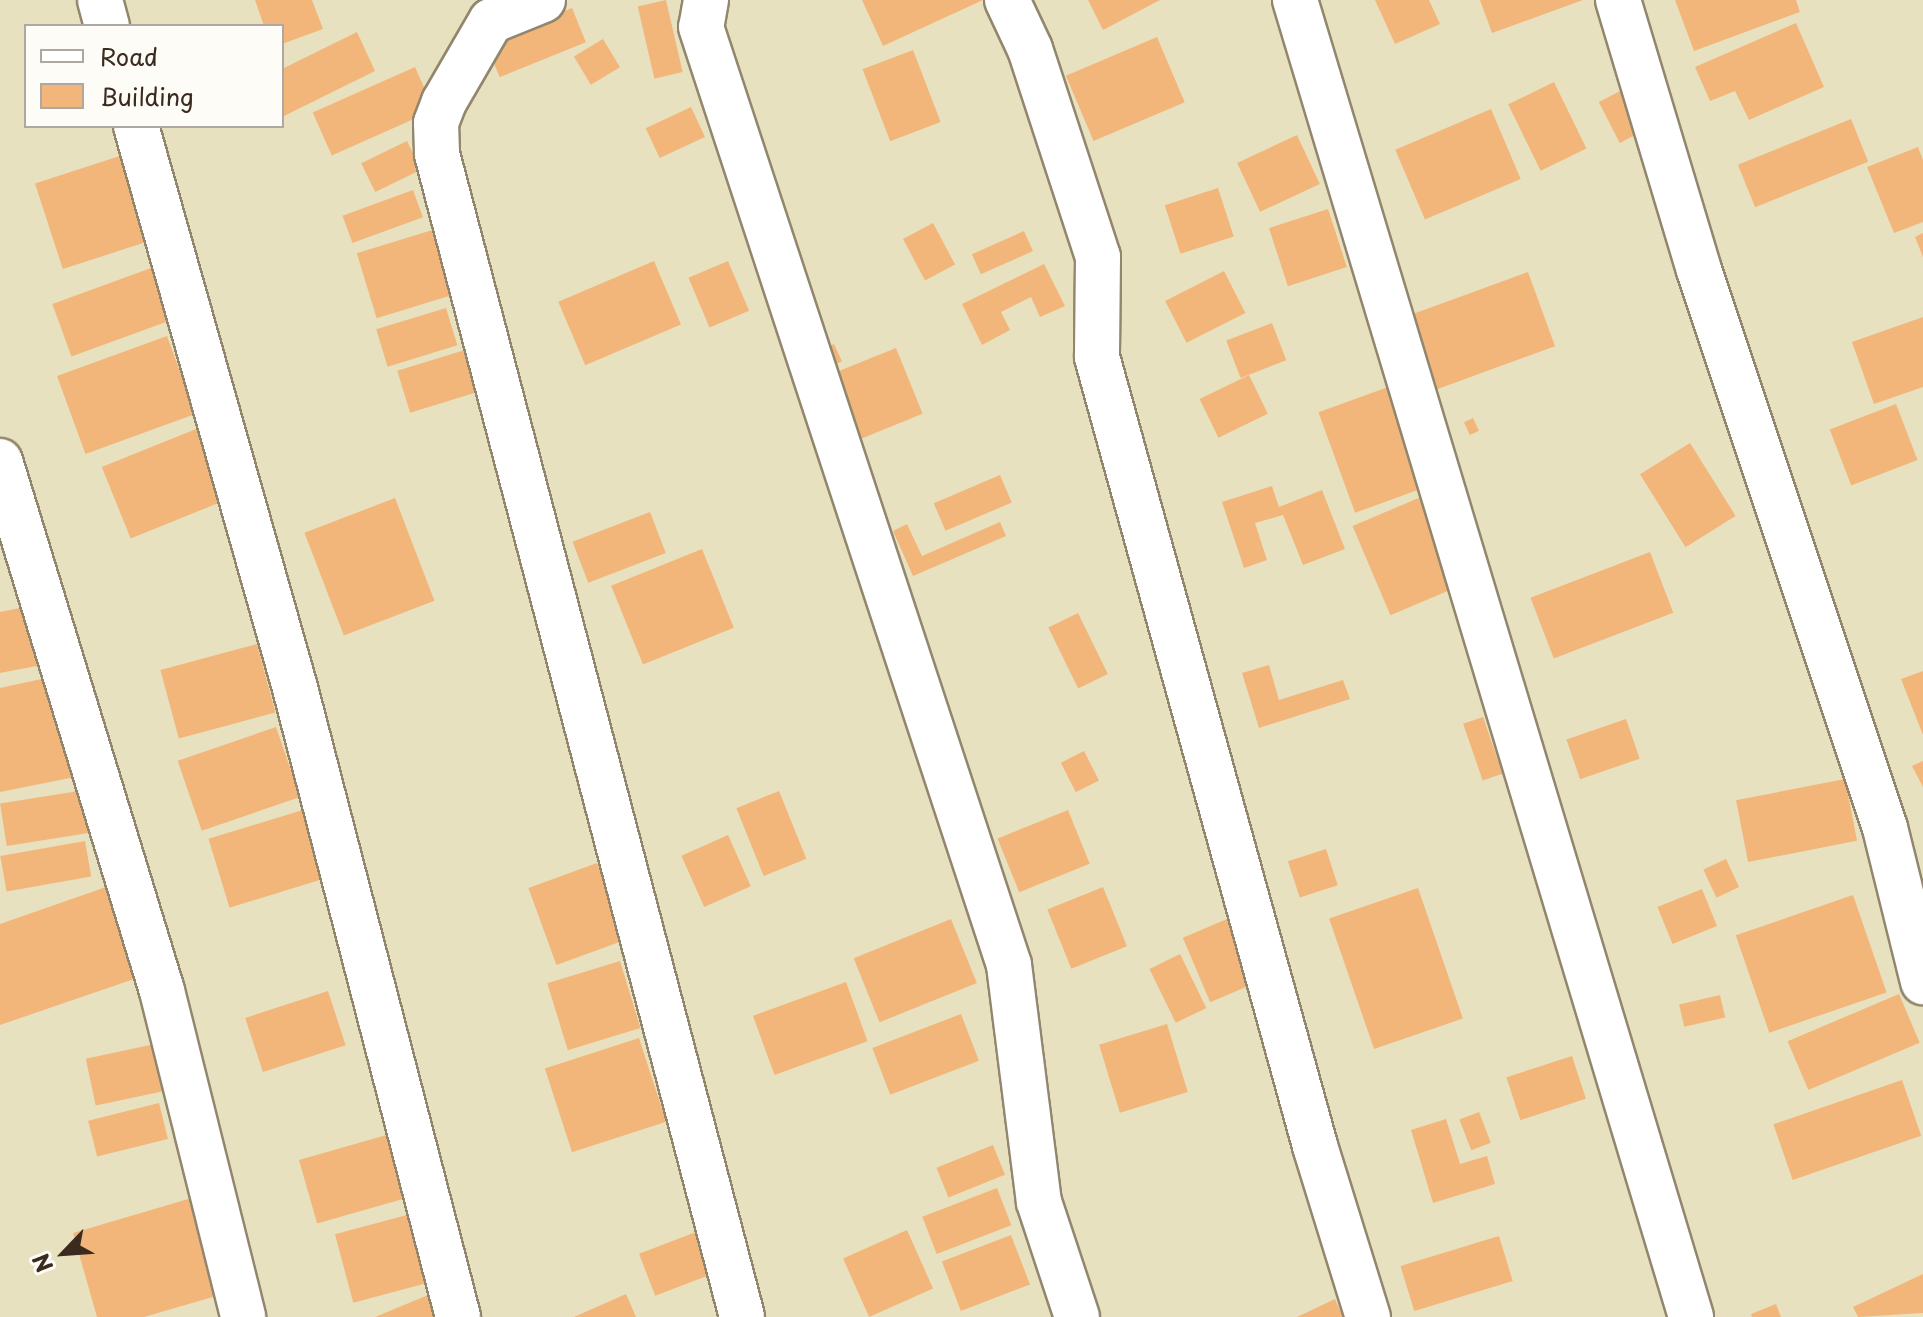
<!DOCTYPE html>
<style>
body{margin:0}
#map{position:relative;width:1923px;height:1317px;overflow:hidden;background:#e8e1bf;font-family:"Playpen Sans",sans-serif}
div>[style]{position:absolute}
.building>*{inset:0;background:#f2b67b;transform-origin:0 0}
.roads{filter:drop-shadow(2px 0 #92866e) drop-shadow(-2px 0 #92866e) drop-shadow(0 2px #92866e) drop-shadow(0 -2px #92866e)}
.minor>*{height:44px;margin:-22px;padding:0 22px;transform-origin:22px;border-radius:22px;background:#fff}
span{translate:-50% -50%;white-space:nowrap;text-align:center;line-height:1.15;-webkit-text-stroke:6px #fdfcf7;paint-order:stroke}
.legend{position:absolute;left:24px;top:24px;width:260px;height:104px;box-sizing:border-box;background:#fdfcf7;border:2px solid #afa8a0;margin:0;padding:10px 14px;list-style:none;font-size:24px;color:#3b2a1e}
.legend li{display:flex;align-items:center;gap:16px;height:40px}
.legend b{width:40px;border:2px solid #afa8a0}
.north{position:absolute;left:24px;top:1213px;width:80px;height:80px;-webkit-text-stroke:6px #fdfcf7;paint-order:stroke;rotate:245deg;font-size:22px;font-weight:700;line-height:32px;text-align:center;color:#3b2a1e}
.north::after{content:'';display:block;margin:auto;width:28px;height:36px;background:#3b2a1e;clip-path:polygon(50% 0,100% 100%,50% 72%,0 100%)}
</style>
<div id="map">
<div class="building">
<i style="clip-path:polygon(255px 0,312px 0,323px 29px,282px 44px,282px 26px,264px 26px)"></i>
<i style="left:666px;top:0;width:74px;height:29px;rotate:77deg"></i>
<i style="clip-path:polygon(862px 0,983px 0,883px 46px)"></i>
<i style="clip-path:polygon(1088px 0,1160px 0,1103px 30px)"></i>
<i style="clip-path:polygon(1375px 0,1429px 0,1440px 24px,1395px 44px)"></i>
<i style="clip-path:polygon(1480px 0,1583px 0,1492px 33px)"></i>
<i style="clip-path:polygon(1675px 0,1796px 0,1800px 12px,1694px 51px)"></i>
<i style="left:572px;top:8px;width:37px;height:93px;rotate:68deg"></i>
<i style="clip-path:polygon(1796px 23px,1824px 87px,1749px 120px,1735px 91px,1710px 101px,1695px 67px)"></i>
<i style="clip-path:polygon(357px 32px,375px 71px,282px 117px,282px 69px)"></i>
<i style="left:1157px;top:37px;width:71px;height:99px;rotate:67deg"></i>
<i style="left:603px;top:39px;width:33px;height:34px;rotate:59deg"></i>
<i style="left:913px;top:50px;width:77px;height:54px;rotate:69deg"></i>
<i style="left:415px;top:67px;width:47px;height:112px;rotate:66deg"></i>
<i style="left:1554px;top:82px;width:74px;height:51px;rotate:64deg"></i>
<i style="left:1630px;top:86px;width:46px;height:35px;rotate:63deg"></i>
<i style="left:691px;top:107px;width:33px;height:50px;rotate:65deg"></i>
<i style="left:1491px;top:109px;width:76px;height:104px;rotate:67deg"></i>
<i style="left:1851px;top:119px;width:46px;height:122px;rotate:68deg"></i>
<i style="left:1297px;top:135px;width:54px;height:66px;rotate:65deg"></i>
<i style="left:407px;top:141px;width:32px;height:51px;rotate:64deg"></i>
<i style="clip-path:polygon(1918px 147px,1923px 160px,1923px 222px,1894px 233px,1867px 167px)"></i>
<i style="left:132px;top:152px;width:90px;height:102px;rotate:72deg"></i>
<i style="left:1218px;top:188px;width:51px;height:56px;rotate:72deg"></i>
<i style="left:413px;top:190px;width:29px;height:75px;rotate:70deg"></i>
<i style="left:1328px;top:209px;width:61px;height:62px;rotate:72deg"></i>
<i style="left:933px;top:223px;width:47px;height:34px;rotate:62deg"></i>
<i style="left:439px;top:228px;width:68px;height:86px;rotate:73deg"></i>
<i style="left:1024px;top:231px;width:22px;height:57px;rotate:66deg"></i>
<i style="clip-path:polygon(1923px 233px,1923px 257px,1915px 237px)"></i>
<i style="left:654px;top:261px;width:69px;height:104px;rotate:67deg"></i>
<i style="left:728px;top:261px;width:54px;height:43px;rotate:67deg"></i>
<i style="clip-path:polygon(1044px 264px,1065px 306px,1040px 317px,1031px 297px,1001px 312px,1010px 330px,982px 345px,962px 304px)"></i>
<i style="left:151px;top:268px;width:56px;height:105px;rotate:70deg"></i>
<i style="left:1224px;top:271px;width:47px;height:66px;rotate:63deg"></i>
<i style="left:1528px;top:272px;width:79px;height:127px;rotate:70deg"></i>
<i style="left:446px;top:308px;width:39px;height:73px;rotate:73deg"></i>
<i style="clip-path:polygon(1923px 317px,1923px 387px,1874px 404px,1852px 342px)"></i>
<i style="left:1272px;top:323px;width:40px;height:49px;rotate:69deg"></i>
<i style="left:167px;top:336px;width:83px;height:117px;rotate:70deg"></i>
<i style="left:834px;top:344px;width:19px;height:17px;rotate:65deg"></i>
<i style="left:896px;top:348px;width:71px;height:75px;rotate:68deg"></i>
<i style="left:468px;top:349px;width:44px;height:74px;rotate:73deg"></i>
<i style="left:1249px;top:375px;width:43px;height:55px;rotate:64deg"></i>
<i style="left:1388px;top:387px;width:107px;height:74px;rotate:70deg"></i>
<i style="left:1896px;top:404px;width:60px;height:71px;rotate:69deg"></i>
<i style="left:1473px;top:418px;width:14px;height:10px;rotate:65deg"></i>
<i style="left:201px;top:427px;width:77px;height:107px;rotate:68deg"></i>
<i style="left:1690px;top:443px;width:86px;height:59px;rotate:58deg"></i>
<i style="left:1000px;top:475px;width:30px;height:72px;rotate:67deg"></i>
<i style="clip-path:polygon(1272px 486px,1279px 507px,1322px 490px,1345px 549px,1303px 565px,1283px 515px,1255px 523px,1267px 560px,1244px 568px,1222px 502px)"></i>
<i style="left:1428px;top:494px;width:97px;height:82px;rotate:67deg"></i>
<i style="left:395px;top:498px;width:110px;height:97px;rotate:69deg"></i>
<i style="left:650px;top:512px;width:44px;height:83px;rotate:69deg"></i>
<i style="clip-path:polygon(1000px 522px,1006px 536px,913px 576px,893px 531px,907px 524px,922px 556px)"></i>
<i style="left:702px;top:549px;width:85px;height:98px;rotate:68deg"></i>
<i style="left:1650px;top:552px;width:65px;height:128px;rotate:69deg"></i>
<i style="clip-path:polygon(30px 606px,42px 665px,0 673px,0 612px)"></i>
<i style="left:1078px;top:613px;width:68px;height:33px;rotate:64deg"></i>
<i style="left:257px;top:644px;width:71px;height:100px;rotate:75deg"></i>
<i style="clip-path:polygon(1269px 665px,1279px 700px,1343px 680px,1350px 699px,1259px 728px,1242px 673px)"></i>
<i style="clip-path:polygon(1923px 671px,1923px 735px,1901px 679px)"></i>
<i style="clip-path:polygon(60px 675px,80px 776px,0 792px,0 688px)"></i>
<i style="left:1483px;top:717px;width:60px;height:21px;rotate:71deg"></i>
<i style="left:1626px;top:719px;width:42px;height:63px;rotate:71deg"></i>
<i style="left:276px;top:727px;width:74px;height:104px;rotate:71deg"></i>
<i style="left:1084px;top:751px;width:33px;height:26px;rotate:63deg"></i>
<i style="clip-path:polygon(1923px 761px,1923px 787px,1912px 766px)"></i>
<i style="left:1845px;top:779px;width:63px;height:111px;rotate:79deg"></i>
<i style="left:85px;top:790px;width:43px;height:86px;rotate:81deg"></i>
<i style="left:779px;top:791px;width:73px;height:46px;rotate:68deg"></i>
<i style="left:306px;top:809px;width:72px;height:102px;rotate:73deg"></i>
<i style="left:1068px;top:810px;width:58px;height:76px;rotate:68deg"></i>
<i style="left:728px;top:835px;width:56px;height:51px;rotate:66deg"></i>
<i style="left:85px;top:841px;width:36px;height:86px;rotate:80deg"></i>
<i style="left:1326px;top:849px;width:38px;height:40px;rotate:72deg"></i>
<i style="left:1726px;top:859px;width:31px;height:25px;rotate:65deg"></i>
<i style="left:597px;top:863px;width:82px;height:73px;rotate:70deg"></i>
<i style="clip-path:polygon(109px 886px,140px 977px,0 1025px,0 924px)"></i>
<i style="left:1103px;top:887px;width:64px;height:60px;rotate:68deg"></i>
<i style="left:1418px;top:888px;width:138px;height:94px;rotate:71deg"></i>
<i style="left:1702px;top:889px;width:40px;height:48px;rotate:68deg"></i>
<i style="left:1853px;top:895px;width:103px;height:124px;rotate:71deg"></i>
<i style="left:951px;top:919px;width:69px;height:105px;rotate:68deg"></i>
<i style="left:1227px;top:919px;width:70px;height:48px;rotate:67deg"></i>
<i style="left:1180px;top:954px;width:60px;height:34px;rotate:64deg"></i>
<i style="left:620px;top:961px;width:70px;height:76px;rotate:73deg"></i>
<i style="left:846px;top:982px;width:63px;height:99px;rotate:70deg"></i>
<i style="left:328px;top:991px;width:57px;height:87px;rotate:72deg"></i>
<i style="left:1899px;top:994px;width:53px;height:121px;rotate:67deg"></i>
<i style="left:1720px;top:995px;width:23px;height:42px;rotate:77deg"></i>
<i style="left:961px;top:1014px;width:50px;height:95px;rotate:69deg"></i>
<i style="left:1167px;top:1024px;width:71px;height:71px;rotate:73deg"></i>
<i style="left:639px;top:1038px;width:88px;height:99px;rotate:72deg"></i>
<i style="left:164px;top:1042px;width:48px;height:80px;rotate:78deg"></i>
<i style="left:1572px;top:1056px;width:45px;height:69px;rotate:72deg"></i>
<i style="left:1902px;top:1080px;width:59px;height:136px;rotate:71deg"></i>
<i style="left:159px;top:1103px;width:37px;height:73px;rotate:76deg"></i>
<i style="left:1479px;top:1112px;width:33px;height:21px;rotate:69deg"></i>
<i style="clip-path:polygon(1446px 1119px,1460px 1164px,1487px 1156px,1495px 1184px,1433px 1203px,1411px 1130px)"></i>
<i style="left:397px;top:1132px;width:66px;height:102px;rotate:74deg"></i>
<i style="left:993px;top:1145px;width:32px;height:61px;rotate:68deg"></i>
<i style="left:997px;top:1188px;width:40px;height:80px;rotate:69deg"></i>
<i style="clip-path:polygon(195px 1197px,223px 1294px,144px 1317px,97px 1317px,73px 1233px)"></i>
<i style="left:418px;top:1212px;width:71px;height:86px;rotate:75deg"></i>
<i style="left:907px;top:1230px;width:64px;height:70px;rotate:66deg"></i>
<i style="left:696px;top:1232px;width:45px;height:61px;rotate:69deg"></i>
<i style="left:1011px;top:1235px;width:53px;height:74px;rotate:69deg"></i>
<i style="left:1499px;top:1236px;width:47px;height:103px;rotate:73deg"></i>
<i style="clip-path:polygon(1923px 1274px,1923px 1313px,1858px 1317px,1853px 1307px)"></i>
<i style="clip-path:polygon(445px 1288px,439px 1317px,375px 1317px)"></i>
<i style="clip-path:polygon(626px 1294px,636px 1317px,574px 1317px)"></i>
<i style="clip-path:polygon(1335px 1299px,1343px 1317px,1297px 1317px)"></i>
<i style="clip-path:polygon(1776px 1304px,1781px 1317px,1752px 1317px,1751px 1314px)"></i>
</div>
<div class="roads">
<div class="minor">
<i style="left:100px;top:0;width:27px;rotate:75deg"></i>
<i style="left:543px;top:0;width:56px;rotate:158deg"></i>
<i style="left:491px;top:21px;width:94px;rotate:120.1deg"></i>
<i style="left:444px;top:102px;width:22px;rotate:111deg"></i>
<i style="left:436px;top:123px;width:31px;rotate:88deg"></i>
<i style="left:437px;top:154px;width:1202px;rotate:75.3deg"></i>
<i style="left:706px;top:0;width:27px;rotate:100deg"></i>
<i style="left:701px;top:27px;width:987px;rotate:71.82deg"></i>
<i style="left:1009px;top:965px;width:239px;rotate:82.8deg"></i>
<i style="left:1039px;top:1202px;width:121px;rotate:71.7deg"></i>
<i style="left:1007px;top:0;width:54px;rotate:64.9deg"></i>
<i style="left:1030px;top:49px;width:219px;rotate:71.9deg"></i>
<i style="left:1098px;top:257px;width:100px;rotate:90.6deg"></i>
<i style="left:1097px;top:357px;width:819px;rotate:74.55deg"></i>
<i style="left:1315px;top:1146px;width:179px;rotate:72.8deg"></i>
<i style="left:1295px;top:0;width:1375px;rotate:73.26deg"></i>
<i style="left:1618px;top:0;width:282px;rotate:73.3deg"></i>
<i style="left:1699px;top:270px;width:588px;rotate:71.57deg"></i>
<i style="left:1885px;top:828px;width:159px;rotate:76.1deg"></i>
<i style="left:136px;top:126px;width:584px;rotate:74.2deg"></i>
<i style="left:295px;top:688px;width:650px;rotate:75.47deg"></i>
<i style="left:0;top:461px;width:554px;rotate:73deg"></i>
<i style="left:162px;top:991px;width:336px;rotate:76deg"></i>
</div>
</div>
<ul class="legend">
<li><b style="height:10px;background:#fff"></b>Road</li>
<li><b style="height:22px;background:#f2b67b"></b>Building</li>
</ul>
<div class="north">N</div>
</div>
